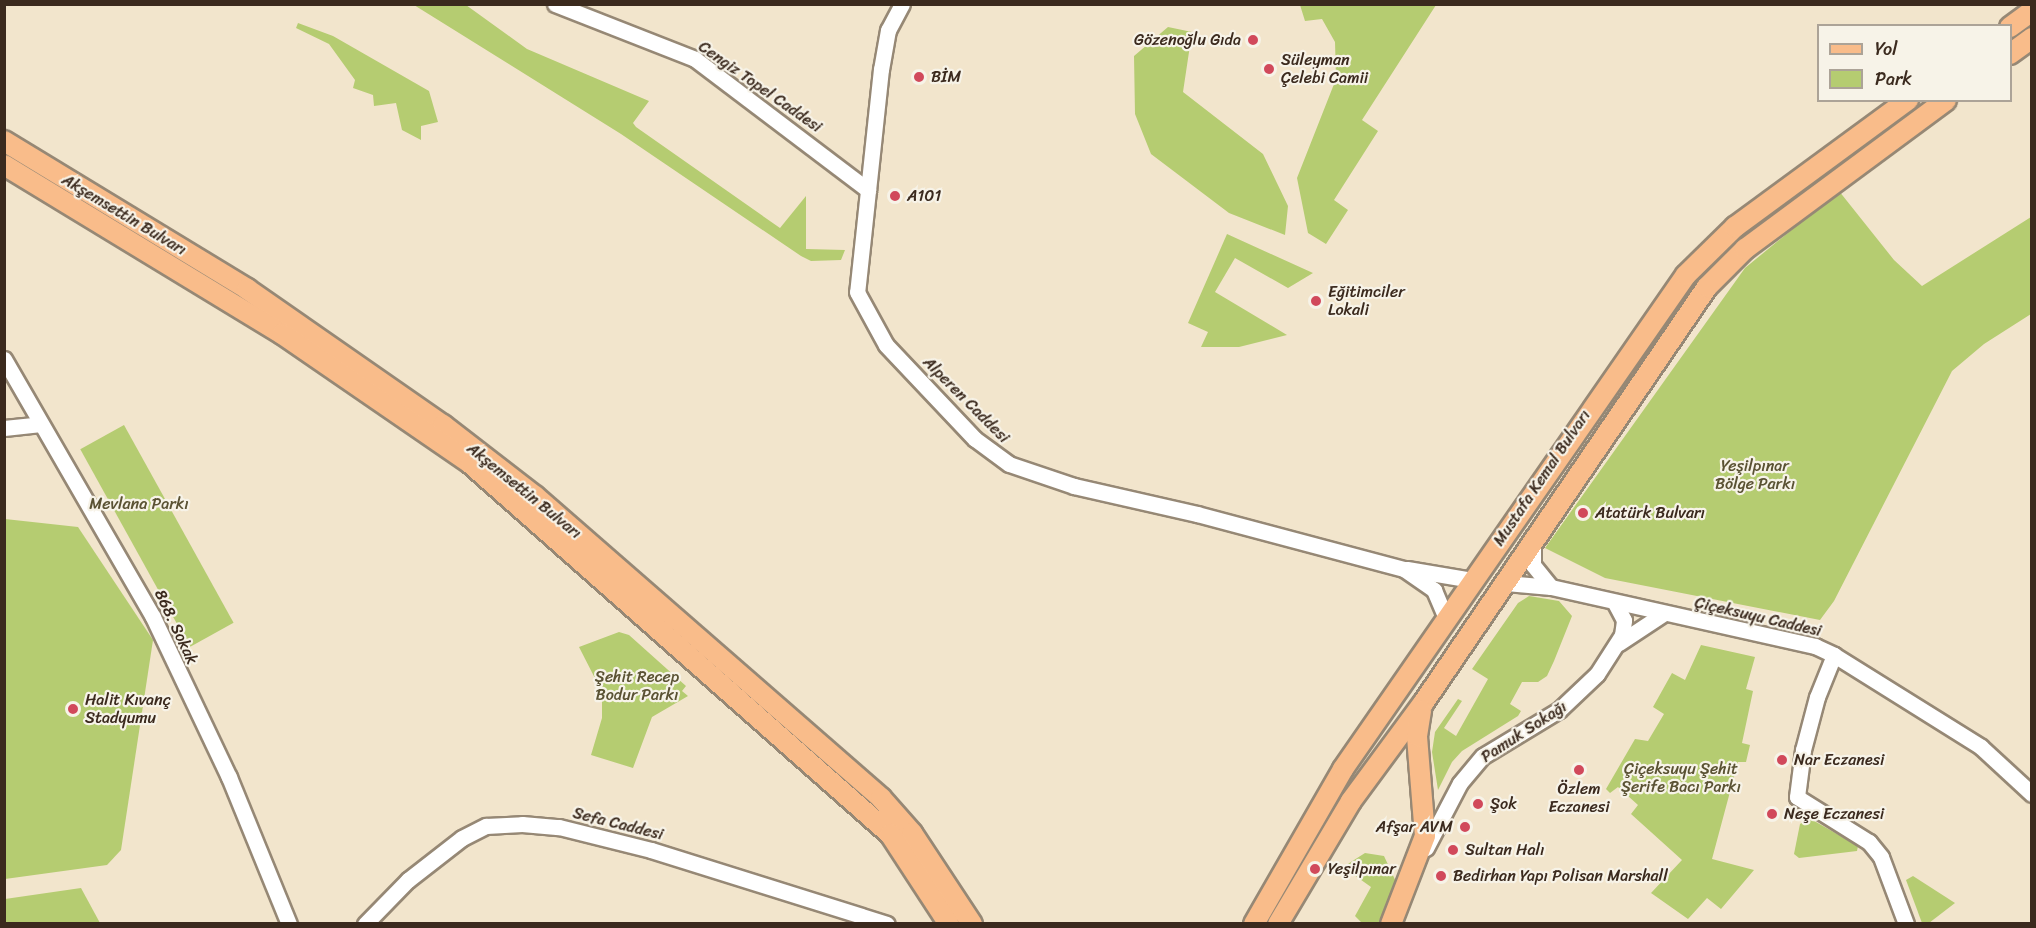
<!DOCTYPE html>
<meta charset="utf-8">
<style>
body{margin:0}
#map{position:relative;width:2036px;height:928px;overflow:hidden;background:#f2e5cc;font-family:Sriracha,sans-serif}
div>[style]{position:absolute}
.green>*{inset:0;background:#b5cc71;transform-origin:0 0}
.roads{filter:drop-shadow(2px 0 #968875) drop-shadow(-2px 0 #968875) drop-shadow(0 2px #968875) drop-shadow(0 -2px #968875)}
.minor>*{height:15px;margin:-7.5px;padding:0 7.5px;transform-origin:7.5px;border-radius:7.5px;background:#fff}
.major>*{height:20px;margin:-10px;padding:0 10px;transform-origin:10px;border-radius:10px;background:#f9bc8a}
.dots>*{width:16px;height:16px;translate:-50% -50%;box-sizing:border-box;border:3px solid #f7f3e8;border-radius:50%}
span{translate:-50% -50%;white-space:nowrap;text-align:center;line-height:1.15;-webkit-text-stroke:4.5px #f7f3e8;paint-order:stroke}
.poi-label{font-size:16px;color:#3b2a1e}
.right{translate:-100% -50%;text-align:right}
.left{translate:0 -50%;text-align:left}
.street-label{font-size:16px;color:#3b2a1e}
.park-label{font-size:16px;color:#5a5233}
.frame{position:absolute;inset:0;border:6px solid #3b2a1e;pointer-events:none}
.legend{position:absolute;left:1817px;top:24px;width:195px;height:78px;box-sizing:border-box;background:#f7f3e8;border:2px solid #aca397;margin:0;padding:8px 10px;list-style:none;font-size:18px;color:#3b2a1e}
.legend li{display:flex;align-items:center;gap:12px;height:30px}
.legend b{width:30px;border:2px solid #aca397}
</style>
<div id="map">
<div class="green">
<i style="clip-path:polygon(414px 5px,466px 5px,527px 49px,649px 101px,633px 123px,636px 127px,780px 228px,806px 196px,806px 249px,845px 250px,841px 260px,811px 261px,801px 256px,621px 134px)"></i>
<i style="clip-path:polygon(1300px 5px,1436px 5px,1362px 120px,1378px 131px,1334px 200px,1348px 210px,1326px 244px,1308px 233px,1297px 178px,1336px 79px,1335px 42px,1322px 19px,1305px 21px)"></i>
<i style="clip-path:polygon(298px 23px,333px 36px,429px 91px,438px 122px,421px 126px,421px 140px,402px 130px,396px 103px,374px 106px,373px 95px,353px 88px,355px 80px,329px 44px,296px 28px)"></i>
<i style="clip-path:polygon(1168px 27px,1192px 32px,1183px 92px,1263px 154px,1288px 206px,1285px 235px,1229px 213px,1151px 154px,1135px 114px,1134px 56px)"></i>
<i style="clip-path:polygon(1839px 191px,1894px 260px,1922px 286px,2031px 217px,2031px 314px,1984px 344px,1952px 371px,1834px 601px,1820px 620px,1605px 578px,1545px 548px,1745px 268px)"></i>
<i style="clip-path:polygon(1227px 234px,1313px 273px,1288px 288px,1235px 258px,1215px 292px,1287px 335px,1239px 347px,1201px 347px,1208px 332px,1188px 323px)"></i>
<i style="left:124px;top:425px;width:226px;height:50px;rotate:61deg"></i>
<i style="clip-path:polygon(5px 519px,78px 527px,153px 640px,121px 850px,107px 865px,5px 879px)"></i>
<i style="clip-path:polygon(1529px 596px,1559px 601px,1572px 616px,1554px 661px,1547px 676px,1538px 682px,1522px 682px,1510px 704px,1521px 711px,1518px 716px,1462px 751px,1452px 762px,1438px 790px,1432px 752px,1435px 732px,1458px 699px,1462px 701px,1444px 728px,1456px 736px,1488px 679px,1472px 669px,1518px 603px)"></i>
<i style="clip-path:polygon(619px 632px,629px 635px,686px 686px,682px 691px,688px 696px,652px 717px,633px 768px,591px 755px,602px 718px,602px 692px,579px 647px)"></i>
<i style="clip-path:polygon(1701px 645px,1755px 657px,1746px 689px,1753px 691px,1742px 743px,1750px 745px,1746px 762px,1738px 762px,1712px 859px,1754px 870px,1721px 909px,1707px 898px,1688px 919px,1651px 893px,1682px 860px,1631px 814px,1638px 805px,1618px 787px,1610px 793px,1606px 789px,1635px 739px,1648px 741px,1664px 714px,1653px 707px,1672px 673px,1685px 680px)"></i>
<i style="clip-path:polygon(1809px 818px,1858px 846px,1857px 851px,1799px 858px,1794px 854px,1800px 824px)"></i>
<i style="clip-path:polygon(1324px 820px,1325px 826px,1271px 923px,1262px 924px)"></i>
<i style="clip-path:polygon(1365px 853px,1384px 856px,1397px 884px,1379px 923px,1362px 923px,1355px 916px,1371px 887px,1343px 867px)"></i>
<i style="clip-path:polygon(1913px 876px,1955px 903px,1929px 923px,1922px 923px,1906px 880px)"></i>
<i style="clip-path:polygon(81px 888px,100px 923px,5px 923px,5px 899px)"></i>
</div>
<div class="roads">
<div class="minor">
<i style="left:555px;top:4px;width:150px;rotate:21.4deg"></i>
<i style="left:695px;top:59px;width:217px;rotate:37.1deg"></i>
<i style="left:902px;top:4px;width:30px;rotate:118deg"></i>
<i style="left:888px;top:30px;width:40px;rotate:100deg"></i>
<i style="left:881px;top:69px;width:224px;rotate:96.1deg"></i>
<i style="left:857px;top:292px;width:60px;rotate:61.3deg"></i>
<i style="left:886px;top:345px;width:129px;rotate:46.6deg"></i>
<i style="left:975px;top:439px;width:42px;rotate:36.3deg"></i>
<i style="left:1009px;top:464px;width:69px;rotate:18.7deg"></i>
<i style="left:1074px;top:486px;width:126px;rotate:12.8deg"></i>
<i style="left:1197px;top:514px;width:214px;rotate:14.9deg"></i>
<i style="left:1404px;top:569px;width:37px;rotate:35deg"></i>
<i style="left:1434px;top:590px;width:33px;rotate:67deg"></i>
<i style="left:4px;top:359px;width:298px;rotate:60deg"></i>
<i style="left:153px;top:617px;width:177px;rotate:64.6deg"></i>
<i style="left:229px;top:777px;width:159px;rotate:67.8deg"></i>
<i style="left:4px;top:428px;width:37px;rotate:-6deg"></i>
<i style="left:1533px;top:543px;width:22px;rotate:90deg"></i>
<i style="left:1533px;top:565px;width:28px;rotate:51deg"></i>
<i style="left:1407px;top:569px;width:66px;rotate:9.6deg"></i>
<i style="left:1506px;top:583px;width:45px;rotate:5.1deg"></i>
<i style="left:1551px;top:587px;width:271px;rotate:12.6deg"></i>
<i style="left:1815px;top:646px;width:21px;rotate:25deg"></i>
<i style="left:1834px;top:655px;width:173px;rotate:32deg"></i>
<i style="left:1981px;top:747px;width:69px;rotate:42.7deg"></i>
<i style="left:1619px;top:643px;width:53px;rotate:-33.4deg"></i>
<i style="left:1834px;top:655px;width:45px;rotate:112deg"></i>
<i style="left:1817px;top:697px;width:55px;rotate:104.8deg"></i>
<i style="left:1803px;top:750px;width:47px;rotate:97.3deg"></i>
<i style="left:1797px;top:797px;width:85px;rotate:32deg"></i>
<i style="left:1869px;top:842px;width:19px;rotate:51deg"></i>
<i style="left:1881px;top:857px;width:72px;rotate:69.5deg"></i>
<i style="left:1426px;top:848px;width:73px;rotate:-62.4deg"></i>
<i style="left:1460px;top:783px;width:35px;rotate:-50deg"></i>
<i style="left:1483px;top:756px;width:89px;rotate:-31.2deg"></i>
<i style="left:1559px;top:710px;width:52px;rotate:-43.5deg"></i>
<i style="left:1597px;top:674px;width:46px;rotate:-57.3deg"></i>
<i style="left:1622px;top:635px;width:15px;rotate:-82deg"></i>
<i style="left:1624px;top:620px;width:19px;rotate:-118deg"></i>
<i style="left:365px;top:924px;width:62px;rotate:-45.7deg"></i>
<i style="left:408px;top:880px;width:68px;rotate:-37.9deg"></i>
<i style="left:462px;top:838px;width:27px;rotate:-27deg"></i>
<i style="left:486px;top:826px;width:36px;rotate:-3deg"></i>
<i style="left:522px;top:824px;width:37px;rotate:5deg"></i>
<i style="left:559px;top:827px;width:95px;rotate:14deg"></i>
<i style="left:651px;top:850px;width:247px;rotate:17.4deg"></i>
</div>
<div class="major">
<i style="left:2010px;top:27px;width:27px;rotate:-36deg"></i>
<i style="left:2010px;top:54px;width:27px;rotate:-36deg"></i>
<i style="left:4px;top:141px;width:285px;rotate:31.3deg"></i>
<i style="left:247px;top:289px;width:239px;rotate:34.8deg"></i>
<i style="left:443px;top:425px;width:116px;rotate:37.7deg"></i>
<i style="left:535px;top:496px;width:459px;rotate:41.1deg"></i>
<i style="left:881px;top:798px;width:47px;rotate:48.5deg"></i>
<i style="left:912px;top:833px;width:109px;rotate:56.6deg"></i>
<i style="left:4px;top:165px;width:325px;rotate:31.3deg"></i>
<i style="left:282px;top:334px;width:229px;rotate:34.5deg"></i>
<i style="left:471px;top:464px;width:559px;rotate:41.45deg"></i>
<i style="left:890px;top:834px;width:108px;rotate:56.8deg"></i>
<i style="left:1254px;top:924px;width:179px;rotate:-60.1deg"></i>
<i style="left:1343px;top:769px;width:601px;rotate:-55.23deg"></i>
<i style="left:1686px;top:275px;width:69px;rotate:-44.4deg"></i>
<i style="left:1735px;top:227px;width:215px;rotate:-36.3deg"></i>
<i style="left:1278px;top:924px;width:143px;rotate:-59.3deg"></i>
<i style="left:1351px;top:801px;width:123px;rotate:-53.6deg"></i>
<i style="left:1424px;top:702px;width:502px;rotate:-55.71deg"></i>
<i style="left:1707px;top:287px;width:54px;rotate:-45deg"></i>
<i style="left:1745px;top:249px;width:250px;rotate:-36.5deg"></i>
<i style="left:1391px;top:924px;width:94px;rotate:-68.9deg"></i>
<i style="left:1425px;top:836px;width:100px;rotate:-94.6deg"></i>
<i style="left:1417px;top:736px;width:26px;rotate:-81deg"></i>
</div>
</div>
<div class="dots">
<i style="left:1253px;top:40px;background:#d1495b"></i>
<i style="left:1269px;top:69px;background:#d1495b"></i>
<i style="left:919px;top:77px;background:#d1495b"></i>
<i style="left:895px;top:196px;background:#d1495b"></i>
<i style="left:1316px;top:301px;background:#d1495b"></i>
<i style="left:1583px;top:513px;background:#d1495b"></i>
<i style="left:73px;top:709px;background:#d1495b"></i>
<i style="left:1782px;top:760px;background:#d1495b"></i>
<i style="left:1579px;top:770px;background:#d1495b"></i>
<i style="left:1478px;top:804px;background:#d1495b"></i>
<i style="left:1772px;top:814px;background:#d1495b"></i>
<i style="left:1465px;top:827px;background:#d1495b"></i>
<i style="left:1453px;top:850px;background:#d1495b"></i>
<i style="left:1315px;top:869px;background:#d1495b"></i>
<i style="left:1441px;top:876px;background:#d1495b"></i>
</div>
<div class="poi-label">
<span class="right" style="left:1241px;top:40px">Gözenoğlu Gıda</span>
<span class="left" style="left:1281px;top:69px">Süleyman<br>Çelebi Camii</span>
<span class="left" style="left:931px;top:77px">BİM</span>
<span class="left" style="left:907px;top:196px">A101</span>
<span class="left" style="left:1328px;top:301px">Eğitimciler<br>Lokali</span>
<span class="left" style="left:1595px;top:513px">Atatürk Bulvarı</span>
<span class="left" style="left:85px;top:709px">Halit Kıvanç<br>Stadyumu</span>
<span class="left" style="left:1794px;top:760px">Nar Eczanesi</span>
<span style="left:1579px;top:798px">Özlem<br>Eczanesi</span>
<span class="left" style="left:1490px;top:804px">Şok</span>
<span class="left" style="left:1784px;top:814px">Neşe Eczanesi</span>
<span class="right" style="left:1453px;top:827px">Afşar AVM</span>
<span class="left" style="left:1465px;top:850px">Sultan Halı</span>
<span class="left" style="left:1328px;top:869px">Yeşilpınar</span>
<span class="left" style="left:1453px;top:876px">Bedirhan Yapı Polisan Marshall</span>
</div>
<div class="street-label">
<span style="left:760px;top:87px;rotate:35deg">Cengiz Topel Caddesi</span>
<span style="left:124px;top:215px;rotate:31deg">Akşemsettin Bulvarı</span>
<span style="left:966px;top:400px;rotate:45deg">Alperen Caddesi</span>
<span style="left:1542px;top:478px;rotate:-56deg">Mustafa Kemal Bulvarı</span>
<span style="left:524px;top:491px;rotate:39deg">Akşemsettin Bulvarı</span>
<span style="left:1758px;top:617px;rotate:13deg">Çiçeksuyu Caddesi</span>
<span style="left:176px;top:627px;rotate:65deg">868. Sokak</span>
<span style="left:1524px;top:732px;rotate:-33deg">Pamuk Sokağı</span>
<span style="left:618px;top:824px;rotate:14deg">Sefa Caddesi</span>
</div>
<div class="park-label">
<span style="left:1755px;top:475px">Yeşilpınar<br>Bölge Parkı</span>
<span style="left:139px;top:504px">Mevlana Parkı</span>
<span style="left:637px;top:686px">Şehit Recep<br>Bodur Parkı</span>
<span style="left:1681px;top:778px">Çiçeksuyu Şehit<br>Şerife Bacı Parkı</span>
</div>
<div class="frame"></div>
<ul class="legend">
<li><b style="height:8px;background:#f9bc8a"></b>Yol</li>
<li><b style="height:16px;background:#b5cc71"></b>Park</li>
</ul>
</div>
